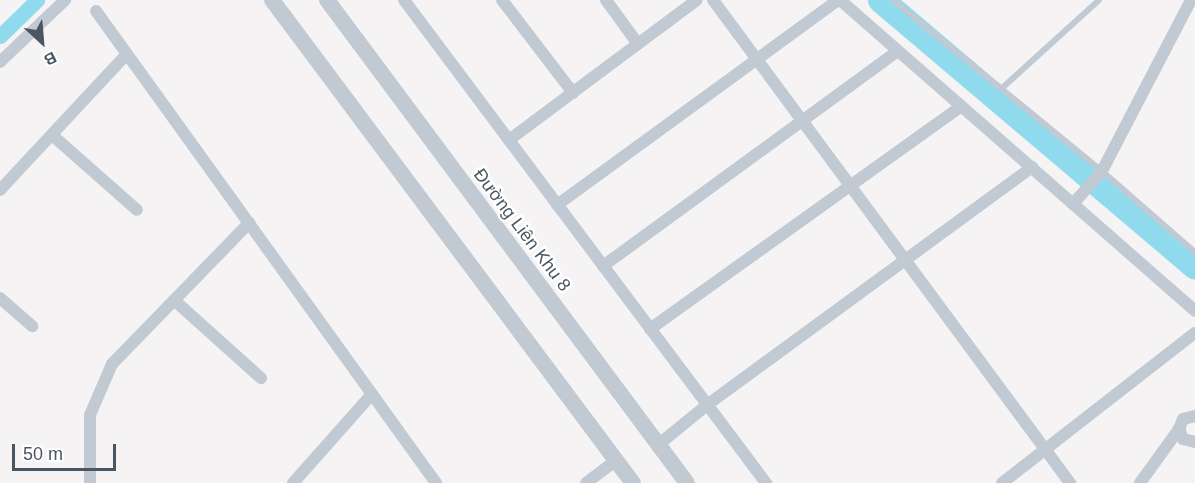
<!DOCTYPE html>
<meta charset="utf-8">
<style>
body{margin:0}
#map{position:relative;width:1195px;height:483px;overflow:hidden;background:#f5f3f3;font-family:Helvetica,sans-serif}
div>[style]{position:absolute}
.canal>*{height:15px;margin:-7.5px;padding:0 7.5px;transform-origin:7.5px;border-radius:7.5px;background:#90daee}
.river>*{height:26px;margin:-13px;padding:0 13px;transform-origin:13px;border-radius:13px;background:#90daee}
.service>*{height:6px;margin:-3px;padding:0 3px;transform-origin:3px;border-radius:3px;background:#c1cad2}
.minor>*{height:12px;margin:-6px;padding:0 6px;transform-origin:6px;border-radius:6px;background:#c1cad2}
.tertiary>*{height:16px;margin:-8px;padding:0 8px;transform-origin:8px;border-radius:8px;background:#c1cad2}
span{translate:-50% -50%;white-space:nowrap;text-align:center;line-height:1.15;-webkit-text-stroke:5px #fff;paint-order:stroke}
.street-label{font-size:18px;color:#4a5661}
.north{position:absolute;left:12px;top:12px;width:60px;height:60px;-webkit-text-stroke:4px #fff;paint-order:stroke;rotate:154deg;font-size:16px;font-weight:700;line-height:24px;text-align:center;color:#4a5661}
.north::after{content:'';display:block;margin:auto;width:21px;height:27px;background:#4a5661;clip-path:polygon(50% 0,100% 100%,50% 72%,0 100%)}
.scale{position:absolute;left:12px;top:444px;width:104px;height:27px;box-sizing:border-box;border:3px solid #4a5661;border-top:0;padding-left:8px;font-size:18px;line-height:21px;white-space:nowrap;color:#4a5661;-webkit-text-stroke:4px #fff;paint-order:stroke}
</style>
<div id="map">
<div class="canal">
<i style="left:0;top:36px;width:52px;rotate:-44.2deg"></i>
</div>
<div class="river">
<i style="left:881px;top:0;width:412px;rotate:40.3deg"></i>
</div>
<div class="service">
<i style="left:893px;top:0;width:270px;rotate:39.3deg"></i>
<i style="left:1102px;top:171px;width:123px;rotate:41.1deg"></i>
<i style="left:1001px;top:89px;width:132px;rotate:-42.2deg"></i>
</div>
<div class="minor">
<i style="left:404px;top:0;width:604px;rotate:53.15deg"></i>
<i style="left:502px;top:0;width:117px;rotate:52.6deg"></i>
<i style="left:606px;top:0;width:54px;rotate:54deg"></i>
<i style="left:713px;top:0;width:601px;rotate:53.53deg"></i>
<i style="left:840px;top:0;width:472px;rotate:41.2deg"></i>
<i style="left:96px;top:11px;width:582px;rotate:54.23deg"></i>
<i style="left:0;top:62px;width:90px;rotate:-43.6deg"></i>
<i style="left:52px;top:135px;width:113px;rotate:41.4deg"></i>
<i style="left:509px;top:140px;width:234px;rotate:-36.7deg"></i>
<i style="left:0;top:190px;width:186px;rotate:-47deg"></i>
<i style="left:1073px;top:204px;width:44px;rotate:-48.7deg"></i>
<i style="left:1102px;top:171px;width:193px;rotate:-62.5deg"></i>
<i style="left:557px;top:205px;width:348px;rotate:-36.1deg"></i>
<i style="left:603px;top:266px;width:365px;rotate:-36.1deg"></i>
<i style="left:0;top:298px;width:43px;rotate:41.2deg"></i>
<i style="left:174px;top:300px;width:117px;rotate:41.9deg"></i>
<i style="left:650px;top:329px;width:383px;rotate:-35.6deg"></i>
<i style="left:1195px;top:416px;width:12px;rotate:166deg"></i>
<i style="left:1183px;top:419px;width:11px;rotate:112deg"></i>
<i style="left:1179px;top:429px;width:11px;rotate:68deg"></i>
<i style="left:1183px;top:439px;width:12px;rotate:14deg"></i>
<i style="left:658px;top:445px;width:63px;rotate:-39.2deg"></i>
<i style="left:707px;top:405px;width:403px;rotate:-36.2deg"></i>
<i style="left:90px;top:483px;width:68px;rotate:-90deg"></i>
<i style="left:90px;top:415px;width:56px;rotate:-66.7deg"></i>
<i style="left:112px;top:364px;width:197px;rotate:-45.8deg"></i>
<i style="left:293px;top:483px;width:119px;rotate:-48.4deg"></i>
<i style="left:586px;top:483px;width:38px;rotate:-37deg"></i>
<i style="left:1002px;top:483px;width:244px;rotate:-37.9deg"></i>
<i style="left:1140px;top:483px;width:67px;rotate:-54.2deg"></i>
</div>
<div class="tertiary">
<i style="left:272px;top:0;width:603px;rotate:53.23deg"></i>
<i style="left:327px;top:0;width:602px;rotate:53.3deg"></i>
</div>
<div class="street-label">
<span style="left:522px;top:230px;rotate:53deg">Đường Liên Khu 8</span>
</div>
<div class="north">B</div>
<div class="scale">50 m</div>
</div>
